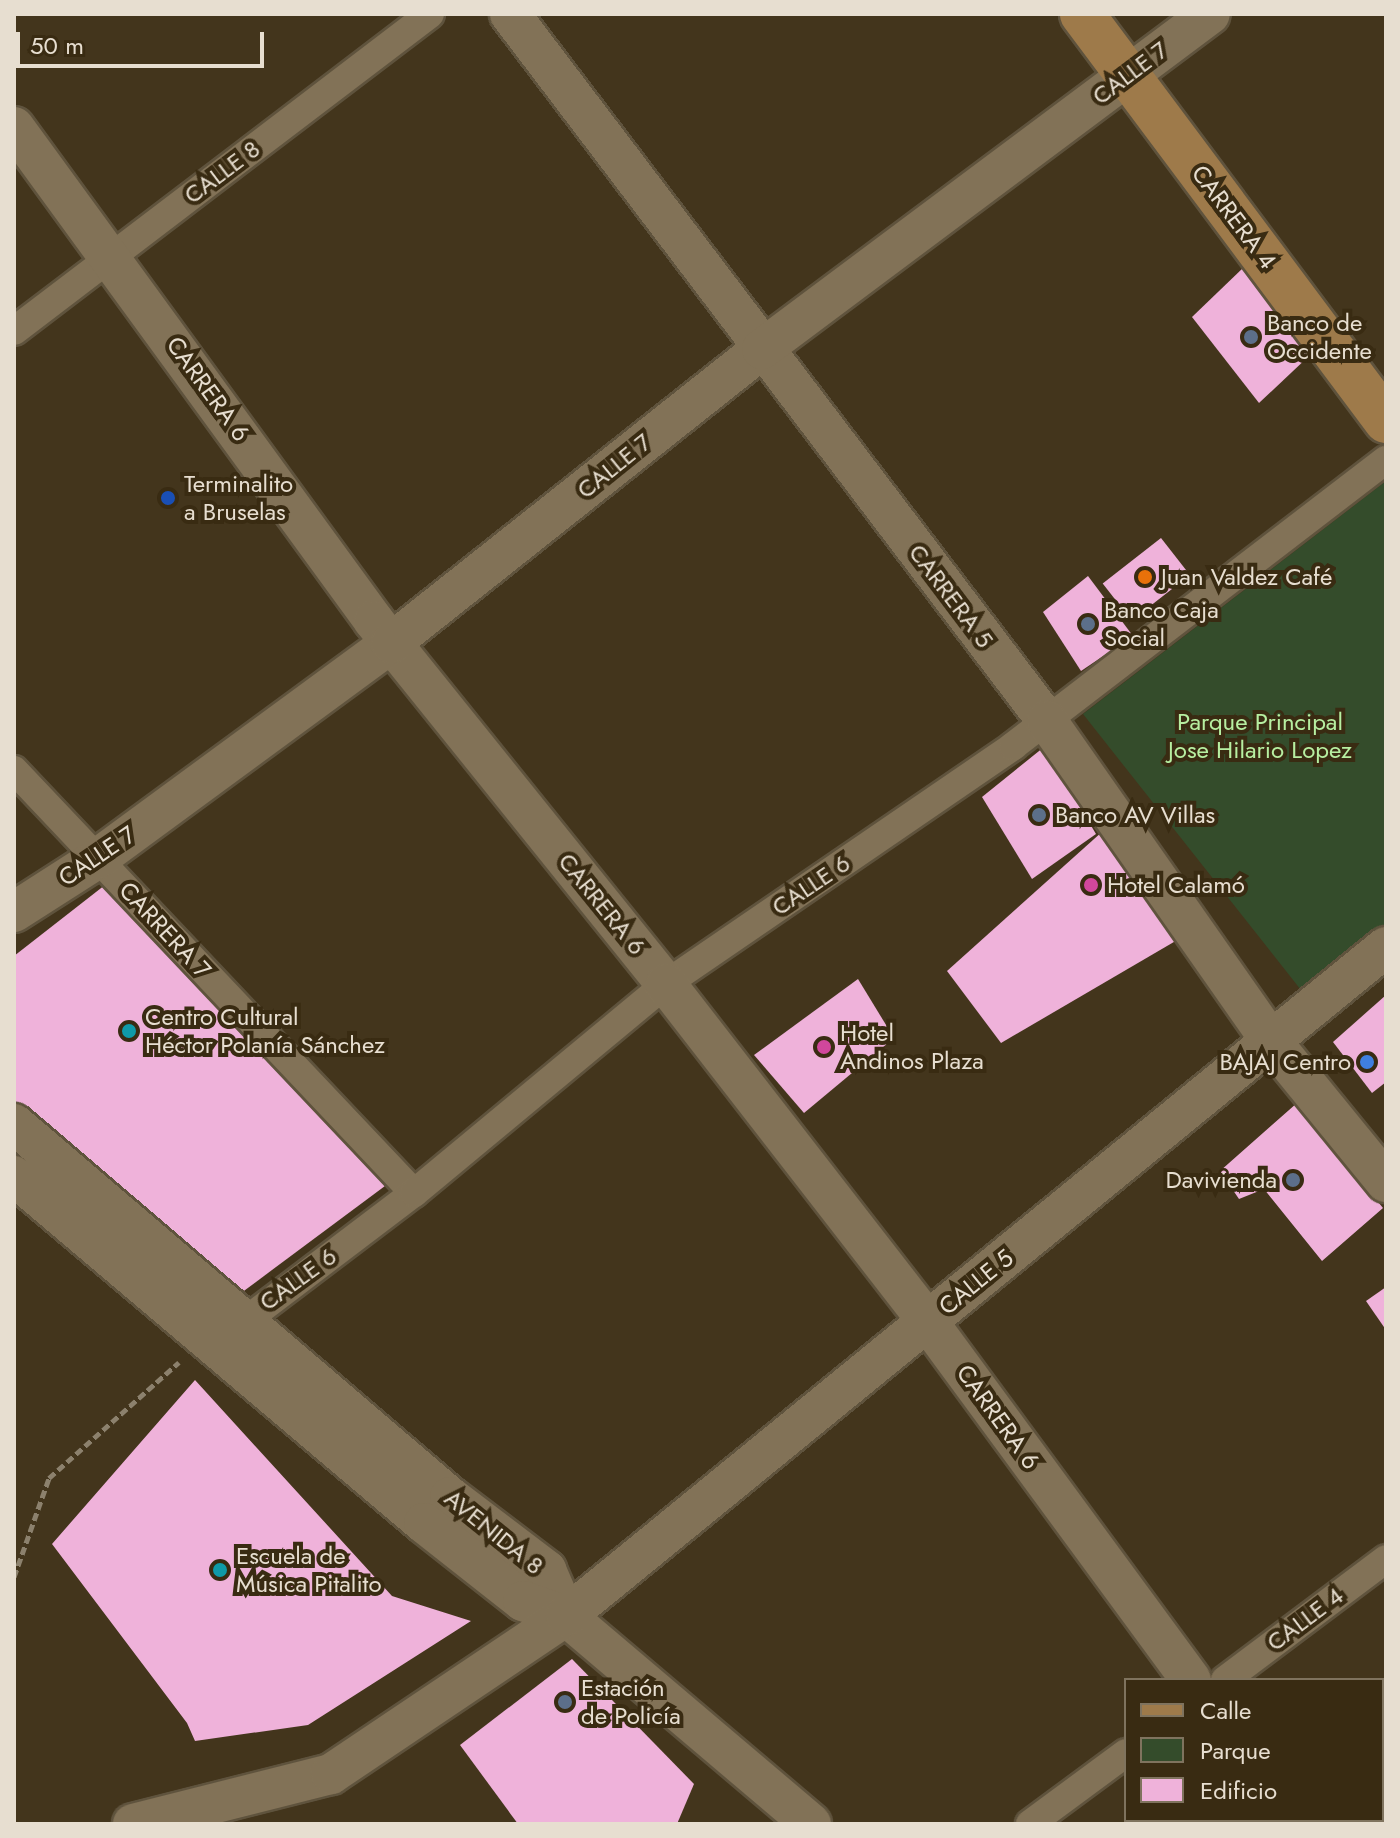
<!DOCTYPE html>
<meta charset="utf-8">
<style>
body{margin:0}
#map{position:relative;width:1400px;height:1838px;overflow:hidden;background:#43351c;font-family:Jost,sans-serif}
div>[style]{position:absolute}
.green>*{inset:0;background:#344c2b}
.building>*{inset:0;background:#efb2da;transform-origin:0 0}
.path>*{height:5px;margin-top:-2.5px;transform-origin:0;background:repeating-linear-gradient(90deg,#8c816d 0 8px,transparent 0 12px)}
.roads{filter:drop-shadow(2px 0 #5f533d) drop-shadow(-2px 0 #5f533d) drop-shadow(0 2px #5f533d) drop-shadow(0 -2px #5f533d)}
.street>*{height:28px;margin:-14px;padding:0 14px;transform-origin:14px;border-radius:14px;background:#827257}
.secondary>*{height:40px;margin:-20px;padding:0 20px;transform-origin:20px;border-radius:20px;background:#827257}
.primary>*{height:44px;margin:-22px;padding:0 22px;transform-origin:22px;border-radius:22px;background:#9e7a4a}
.dots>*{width:22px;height:22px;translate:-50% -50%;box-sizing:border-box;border:4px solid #392b12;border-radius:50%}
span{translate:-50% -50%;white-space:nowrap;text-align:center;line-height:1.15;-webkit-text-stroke:8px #392b12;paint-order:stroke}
.street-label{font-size:24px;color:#e7ded0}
.poi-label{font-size:24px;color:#e7ded0}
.left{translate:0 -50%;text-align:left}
.right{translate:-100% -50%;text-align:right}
.park-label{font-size:24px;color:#b7efa1}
.frame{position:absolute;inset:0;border:16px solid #e7ded0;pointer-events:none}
.legend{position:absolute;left:1124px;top:1678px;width:260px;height:144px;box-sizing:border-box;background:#392b12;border:2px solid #7f735e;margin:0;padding:10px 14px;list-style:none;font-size:24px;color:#e7ded0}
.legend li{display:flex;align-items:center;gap:16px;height:40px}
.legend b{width:40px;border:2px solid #7f735e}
.scale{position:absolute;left:16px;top:32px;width:248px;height:36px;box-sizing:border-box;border:4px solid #e7ded0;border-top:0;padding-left:10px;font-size:24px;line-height:28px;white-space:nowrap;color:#e7ded0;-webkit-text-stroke:6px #392b12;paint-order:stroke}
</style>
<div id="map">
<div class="green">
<i style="clip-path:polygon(1386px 481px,1386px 942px,1312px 1004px,1083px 714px)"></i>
</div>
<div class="building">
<i style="clip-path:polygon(1244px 267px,1309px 356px,1259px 403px,1192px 317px)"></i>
<i style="left:1161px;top:538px;width:47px;height:74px;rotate:52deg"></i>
<i style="clip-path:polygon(1088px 576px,1133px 636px,1081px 671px,1043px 612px)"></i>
<i style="clip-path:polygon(1044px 747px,1096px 834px,1032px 879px,982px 797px)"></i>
<i style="clip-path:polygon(1103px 831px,1179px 939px,1001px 1043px,947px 971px)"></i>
<i style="clip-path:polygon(105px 885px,389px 1183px,233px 1299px,14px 1106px,14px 956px)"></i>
<i style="clip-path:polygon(858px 979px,894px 1038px,804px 1113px,754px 1055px)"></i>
<i style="clip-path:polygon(1386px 995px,1386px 1082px,1372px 1093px,1333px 1042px)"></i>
<i style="clip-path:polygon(1297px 1103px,1383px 1208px,1322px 1261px,1264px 1189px,1239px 1199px,1220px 1171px)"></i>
<i style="clip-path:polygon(1386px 1287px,1386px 1330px,1366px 1301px)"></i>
<i style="clip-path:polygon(195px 1380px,392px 1596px,471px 1621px,308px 1725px,195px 1741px,187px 1723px,52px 1544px)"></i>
<i style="clip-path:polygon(572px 1659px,694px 1784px,677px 1824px,518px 1824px,460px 1745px)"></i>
</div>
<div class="path">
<i style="left:14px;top:1577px;width:105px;rotate:-70.5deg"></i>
<i style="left:49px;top:1478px;width:174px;rotate:-41.7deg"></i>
</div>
<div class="roads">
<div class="street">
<i style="left:14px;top:331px;width:523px;rotate:-37.31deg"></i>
<i style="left:14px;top:770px;width:582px;rotate:46.6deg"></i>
<i style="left:232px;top:1331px;width:228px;rotate:-37.2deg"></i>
<i style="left:414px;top:1193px;width:327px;rotate:-39.7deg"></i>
<i style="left:666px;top:984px;width:421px;rotate:-34.4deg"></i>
<i style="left:1013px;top:746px;width:470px;rotate:-37.5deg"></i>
<i style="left:1225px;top:1680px;width:201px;rotate:-36.9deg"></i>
<i style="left:1030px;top:1824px;width:119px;rotate:-36.5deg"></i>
</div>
<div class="secondary">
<i style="left:510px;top:14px;width:888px;rotate:52.78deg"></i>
<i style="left:1047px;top:721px;width:391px;rotate:55deg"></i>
<i style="left:1271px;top:1041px;width:182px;rotate:50.8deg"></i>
<i style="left:14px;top:127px;width:611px;rotate:53.92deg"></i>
<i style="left:374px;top:621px;width:466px;rotate:51.2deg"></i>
<i style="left:666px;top:984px;width:428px;rotate:52.2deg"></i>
<i style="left:928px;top:1322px;width:444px;rotate:53.7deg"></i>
<i style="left:14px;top:912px;width:98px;rotate:-32.6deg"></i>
<i style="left:97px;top:859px;width:365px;rotate:-36.3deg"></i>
<i style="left:391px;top:643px;width:473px;rotate:-38.4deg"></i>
<i style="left:762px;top:349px;width:559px;rotate:-36.79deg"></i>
<i style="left:14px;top:1124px;width:574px;rotate:40.55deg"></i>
<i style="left:450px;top:1497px;width:121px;rotate:37.2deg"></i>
<i style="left:546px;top:1570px;width:50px;rotate:66.5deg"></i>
<i style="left:14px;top:1176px;width:537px;rotate:40.24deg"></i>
<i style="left:424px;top:1523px;width:126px;rotate:38.2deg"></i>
<i style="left:523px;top:1601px;width:46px;rotate:19.2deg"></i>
<i style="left:566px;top:1616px;width:321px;rotate:40.3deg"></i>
<i style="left:1300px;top:1820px;width:5px;rotate:53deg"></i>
<i style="left:133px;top:1824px;width:204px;rotate:-14.2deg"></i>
<i style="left:331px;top:1774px;width:283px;rotate:-33.9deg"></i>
<i style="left:566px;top:1616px;width:1058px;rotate:-39.21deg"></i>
</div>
<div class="primary">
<i style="left:1082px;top:14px;width:508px;rotate:53.24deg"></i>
</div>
</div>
<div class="dots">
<i style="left:1251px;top:337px;background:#5c6f8a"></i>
<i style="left:168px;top:498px;background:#1a4fb4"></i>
<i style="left:1145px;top:577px;background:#e8710a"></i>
<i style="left:1088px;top:624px;background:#5c6f8a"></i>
<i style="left:1039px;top:815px;background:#5c6f8a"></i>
<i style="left:1091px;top:885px;background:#d1479c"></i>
<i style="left:129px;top:1031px;background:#0f9aa8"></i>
<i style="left:824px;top:1047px;background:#d1479c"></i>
<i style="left:1367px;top:1062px;background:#3f7fe0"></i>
<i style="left:1293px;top:1180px;background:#5c6f8a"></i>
<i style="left:220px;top:1570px;background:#0f9aa8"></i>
<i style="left:565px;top:1702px;background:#5c6f8a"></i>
</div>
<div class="street-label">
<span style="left:1130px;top:73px;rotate:-37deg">CALLE 7</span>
<span style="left:222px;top:172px;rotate:-37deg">CALLE 8</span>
<span style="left:1234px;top:217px;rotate:53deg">CARRERA 4</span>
<span style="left:208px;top:389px;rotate:54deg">CARRERA 6</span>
<span style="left:614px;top:466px;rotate:-39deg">CALLE 7</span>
<span style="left:951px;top:596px;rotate:53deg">CARRERA 5</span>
<span style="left:97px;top:856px;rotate:-34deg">CALLE 7</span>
<span style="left:811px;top:885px;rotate:-34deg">CALLE 6</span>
<span style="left:602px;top:904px;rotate:51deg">CARRERA 6</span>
<span style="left:165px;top:930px;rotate:47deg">CARRERA 7</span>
<span style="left:298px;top:1279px;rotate:-36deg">CALLE 6</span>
<span style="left:976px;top:1282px;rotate:-39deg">CALLE 5</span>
<span style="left:998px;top:1417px;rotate:54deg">CARRERA 6</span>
<span style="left:494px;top:1532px;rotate:39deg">AVENIDA 8</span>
<span style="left:1305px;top:1619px;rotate:-37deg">CALLE 4</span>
</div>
<div class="poi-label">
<span class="left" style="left:1267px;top:337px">Banco de<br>Occidente</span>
<span class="left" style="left:184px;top:498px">Terminalito<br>a Bruselas</span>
<span class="left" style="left:1161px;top:577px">Juan Valdez Café</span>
<span class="left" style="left:1104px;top:624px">Banco Caja<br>Social</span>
<span class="left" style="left:1055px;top:815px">Banco AV Villas</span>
<span class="left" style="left:1107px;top:885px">Hotel Calamó</span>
<span class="left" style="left:145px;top:1031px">Centro Cultural<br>Héctor Polanía Sánchez</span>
<span class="left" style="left:840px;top:1047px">Hotel<br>Andinos Plaza</span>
<span class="right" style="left:1351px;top:1062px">BAJAJ Centro</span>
<span class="right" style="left:1277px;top:1180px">Davivienda</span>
<span class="left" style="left:236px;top:1570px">Escuela de<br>Música Pitalito</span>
<span class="left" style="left:581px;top:1702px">Estación<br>de Policía</span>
</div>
<div class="park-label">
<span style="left:1260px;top:736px">Parque Principal<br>Jose Hilario Lopez</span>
</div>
<div class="frame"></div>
<ul class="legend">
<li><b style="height:10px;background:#9e7a4a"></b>Calle</li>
<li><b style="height:22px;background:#344c2b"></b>Parque</li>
<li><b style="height:22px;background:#efb2da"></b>Edificio</li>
</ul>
<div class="scale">50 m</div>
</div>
